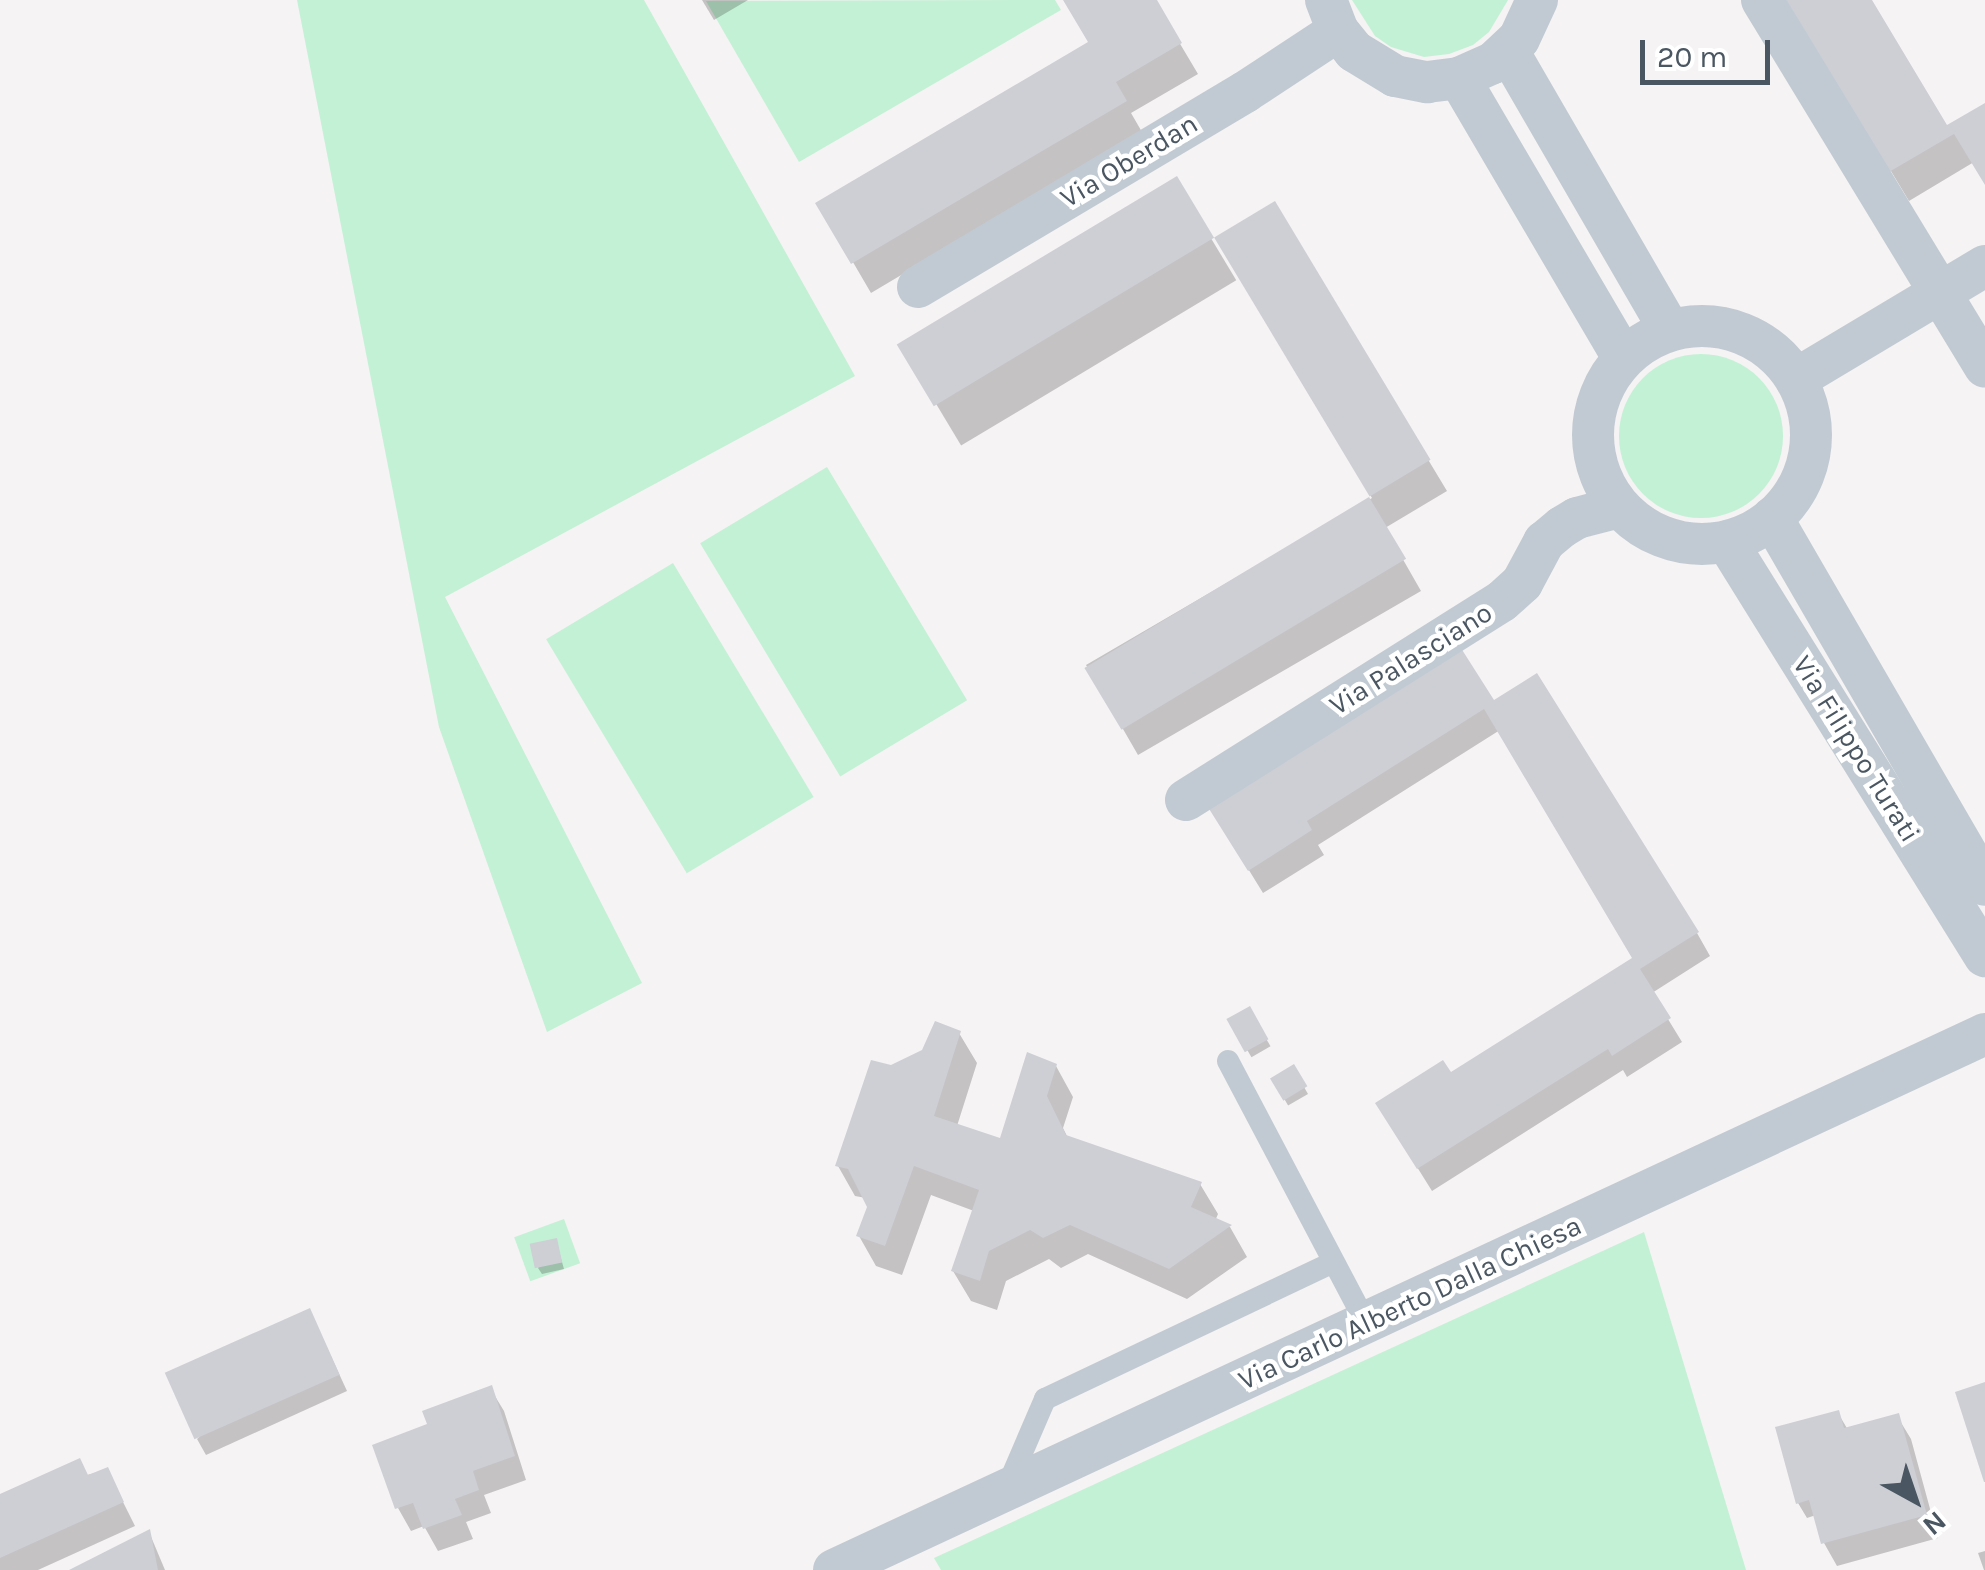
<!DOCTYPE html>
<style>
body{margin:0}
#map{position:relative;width:1985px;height:1570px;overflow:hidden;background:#f5f3f3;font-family:Karla,sans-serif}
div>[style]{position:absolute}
.green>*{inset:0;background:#c3f1d5;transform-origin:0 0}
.round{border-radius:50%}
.shadow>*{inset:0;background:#0003;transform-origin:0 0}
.building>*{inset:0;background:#cdcfd5;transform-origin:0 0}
.service>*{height:22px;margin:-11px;padding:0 11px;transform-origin:11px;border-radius:11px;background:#c1cad2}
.minor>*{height:42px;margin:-21px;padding:0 21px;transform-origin:21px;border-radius:21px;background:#c1cad2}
.minor>.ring{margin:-21px;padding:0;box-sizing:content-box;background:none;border:42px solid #c1cad2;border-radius:50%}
span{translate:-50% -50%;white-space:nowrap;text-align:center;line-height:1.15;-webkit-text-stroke:9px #fff;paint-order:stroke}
.street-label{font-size:28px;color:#4a5661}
.north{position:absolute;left:1865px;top:1450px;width:100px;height:100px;-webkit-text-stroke:8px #fff;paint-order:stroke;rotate:140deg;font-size:28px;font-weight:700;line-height:40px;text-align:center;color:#4a5661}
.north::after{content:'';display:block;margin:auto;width:35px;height:45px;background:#4a5661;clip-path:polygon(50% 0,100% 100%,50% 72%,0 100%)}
.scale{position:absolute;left:1640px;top:40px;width:130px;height:45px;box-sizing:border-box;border:5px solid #4a5661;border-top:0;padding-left:12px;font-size:30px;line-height:35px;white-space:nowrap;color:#4a5661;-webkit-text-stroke:8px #fff;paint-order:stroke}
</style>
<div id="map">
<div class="green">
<i style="clip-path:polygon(297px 0,644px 0,855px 376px,445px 597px,642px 983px,547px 1032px,439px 727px)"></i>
<i style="clip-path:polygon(1055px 0,1061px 10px,799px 162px,706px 1px)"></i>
<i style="clip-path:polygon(1352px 0,1508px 0,1489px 32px,1473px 45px,1449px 54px,1424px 57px,1391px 47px,1375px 36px)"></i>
<i class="round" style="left:1619px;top:354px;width:164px;height:164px"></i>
<i style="left:827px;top:467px;width:272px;height:148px;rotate:59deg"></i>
<i style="left:673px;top:563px;width:273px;height:148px;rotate:59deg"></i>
<i style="left:564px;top:1219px;width:47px;height:53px;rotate:70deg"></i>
<i style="clip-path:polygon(1644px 1232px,1746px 1570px,941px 1570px,934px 1558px)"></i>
</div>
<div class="shadow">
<i style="clip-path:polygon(702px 0,748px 0,714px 20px)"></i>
<i style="clip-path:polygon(1065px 0,1154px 0,1198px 74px,1131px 113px,1142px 132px,871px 293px,819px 204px,1091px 44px)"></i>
<i style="clip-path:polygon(1788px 0,1869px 0,1947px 129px,1985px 106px,1985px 181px,1974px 162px,1909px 201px)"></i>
<i style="left:1176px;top:180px;width:117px;height:321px;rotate:59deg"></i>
<i style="clip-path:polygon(1274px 204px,1447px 491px,1385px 528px,1421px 591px,1138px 755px,1086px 665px,1372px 498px,1234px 269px)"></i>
<i style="clip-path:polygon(1493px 704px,1697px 933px,1710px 956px,1652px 993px,1682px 1042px,1627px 1077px,1623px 1070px,1432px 1191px,1392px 1127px,1450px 1076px,1635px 959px,1500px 730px,1318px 845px,1324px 855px,1263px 893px,1223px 828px)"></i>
<i style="left:1249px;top:1009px;width:43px;height:22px;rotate:60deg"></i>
<i style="clip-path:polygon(959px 1033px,977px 1063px,957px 1126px,1002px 1141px,1056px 1066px,1073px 1097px,1063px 1128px,1068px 1138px,1200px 1184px,1218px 1214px,1215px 1221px,1230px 1227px,1247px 1257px,1187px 1299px,1088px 1254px,1061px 1268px,1049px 1259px,1006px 1281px,997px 1310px,971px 1301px,953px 1271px,974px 1211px,931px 1195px,902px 1275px,876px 1266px,859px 1236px,870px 1207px,866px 1198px,855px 1196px,838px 1166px,891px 1068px)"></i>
<i style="left:1293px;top:1068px;width:30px;height:23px;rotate:60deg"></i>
<i style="clip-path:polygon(556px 1241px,564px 1269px,542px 1274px,538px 1268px)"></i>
<i style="clip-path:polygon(317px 1326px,347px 1391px,206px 1455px,197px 1439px)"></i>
<i style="clip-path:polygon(490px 1388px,504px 1411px,526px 1480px,484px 1495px,491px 1513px,466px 1522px,473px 1539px,438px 1551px,424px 1526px,411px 1531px,398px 1508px,431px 1426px)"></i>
<i style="clip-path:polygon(1838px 1413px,1848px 1430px,1897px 1416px,1911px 1439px,1938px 1538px,1837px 1566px,1824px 1543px,1816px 1515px,1807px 1518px,1798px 1503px)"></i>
<i style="clip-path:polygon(107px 1470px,135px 1526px,38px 1570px,0 1570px,0 1497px)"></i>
<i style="clip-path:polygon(149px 1532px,165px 1570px,75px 1570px)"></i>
<i style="clip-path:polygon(1985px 1551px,1985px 1570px,1984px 1570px,1978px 1553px)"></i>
</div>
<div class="building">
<i style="clip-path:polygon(1063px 0,1157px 0,1182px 43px,1116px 82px,1127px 101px,851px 264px,815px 203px,1088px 42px)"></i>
<i style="clip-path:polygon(1786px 0,1872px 0,1947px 125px,1985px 103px,1985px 185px,1954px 134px,1889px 172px)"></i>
<i style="left:1177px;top:176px;width:72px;height:327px;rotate:59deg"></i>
<i style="left:1275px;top:201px;width:302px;height:71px;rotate:59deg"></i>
<i style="left:1369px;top:497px;width:72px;height:332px;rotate:59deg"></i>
<i style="clip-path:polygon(1459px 645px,1494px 700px,1537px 673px,1699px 932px,1640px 969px,1671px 1018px,1612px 1056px,1608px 1049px,1417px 1169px,1375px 1103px,1443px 1060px,1451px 1072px,1632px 958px,1484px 709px,1307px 821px,1312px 830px,1248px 871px,1206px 804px)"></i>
<i style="left:1250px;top:1006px;width:38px;height:27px;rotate:61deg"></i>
<i style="clip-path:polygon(935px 1021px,961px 1031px,934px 1116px,1000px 1138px,1027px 1052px,1057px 1064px,1047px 1096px,1066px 1135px,1202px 1182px,1191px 1207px,1232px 1225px,1169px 1269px,1070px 1225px,1043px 1238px,1030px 1230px,989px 1251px,980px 1281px,951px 1271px,979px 1190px,914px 1166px,885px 1246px,856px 1236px,867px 1207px,848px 1169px,835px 1166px,871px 1060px,891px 1065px,922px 1050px)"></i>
<i style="left:1294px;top:1064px;width:26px;height:28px;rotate:59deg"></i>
<i style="left:557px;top:1238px;width:25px;height:28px;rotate:78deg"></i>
<i style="left:310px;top:1308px;width:73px;height:159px;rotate:66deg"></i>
<i style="clip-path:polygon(1985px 1382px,1985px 1482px,1984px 1482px,1955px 1392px)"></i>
<i style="clip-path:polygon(492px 1385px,515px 1456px,473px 1471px,479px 1490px,455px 1499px,462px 1515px,423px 1529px,413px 1503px,395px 1509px,372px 1445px,427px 1424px,422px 1411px)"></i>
<i style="clip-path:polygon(1839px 1410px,1844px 1428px,1899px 1413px,1927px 1515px,1821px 1544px,1809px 1500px,1796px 1504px,1775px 1427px)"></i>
<i style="clip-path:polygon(80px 1458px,88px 1475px,108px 1467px,124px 1502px,0 1558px,0 1494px)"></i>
<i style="clip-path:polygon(150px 1529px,158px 1570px,69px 1570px)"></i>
</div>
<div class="service">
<i style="left:1228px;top:1061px;width:296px;rotate:62.2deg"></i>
<i style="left:1008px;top:1485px;width:94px;rotate:-66.7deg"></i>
<i style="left:1045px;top:1399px;width:318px;rotate:-25.4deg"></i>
</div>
<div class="minor">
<i style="left:1326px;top:0;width:33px;rotate:69deg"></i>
<i style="left:1338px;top:31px;width:26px;rotate:51deg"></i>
<i style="left:1354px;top:51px;width:48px;rotate:31.4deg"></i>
<i style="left:1395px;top:76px;width:33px;rotate:11deg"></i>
<i style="left:1427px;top:82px;width:32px;rotate:-7deg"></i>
<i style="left:1459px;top:78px;width:37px;rotate:-24deg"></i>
<i style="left:1493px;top:63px;width:35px;rotate:-43deg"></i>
<i style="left:1519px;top:39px;width:43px;rotate:-65.2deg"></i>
<i style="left:1762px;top:0;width:429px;rotate:58.7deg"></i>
<i style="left:1508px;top:51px;width:323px;rotate:59.9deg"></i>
<i style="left:1459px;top:78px;width:324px;rotate:59.6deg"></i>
<i style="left:918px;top:287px;width:381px;rotate:-30.8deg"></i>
<i style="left:1245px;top:92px;width:111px;rotate:-33.3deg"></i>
<i class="ring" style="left:1593px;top:326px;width:176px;height:176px"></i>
<i style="left:1796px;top:379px;width:220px;rotate:-30.9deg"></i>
<i style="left:1772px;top:518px;width:424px;rotate:59.9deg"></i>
<i style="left:1727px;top:542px;width:488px;rotate:58.1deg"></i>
<i style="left:1186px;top:800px;width:373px;rotate:-32.2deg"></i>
<i style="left:1502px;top:601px;width:27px;rotate:-42deg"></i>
<i style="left:1522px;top:583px;width:47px;rotate:-61.8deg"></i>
<i style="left:1544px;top:542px;width:23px;rotate:-40deg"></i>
<i style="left:1562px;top:527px;width:17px;rotate:-31deg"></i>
<i style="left:1577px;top:518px;width:43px;rotate:-14.7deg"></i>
<i style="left:834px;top:1570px;width:1270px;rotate:-24.97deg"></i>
</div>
<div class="street-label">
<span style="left:1129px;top:161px;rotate:-31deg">Via Oberdan</span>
<span style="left:1411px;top:659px;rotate:-32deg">Via Palasciano</span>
<span style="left:1856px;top:749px;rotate:58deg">Via Filippo Turati</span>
<span style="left:1410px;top:1303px;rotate:-25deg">Via Carlo Alberto Dalla Chiesa</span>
</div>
<div class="north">N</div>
<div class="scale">20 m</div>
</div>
